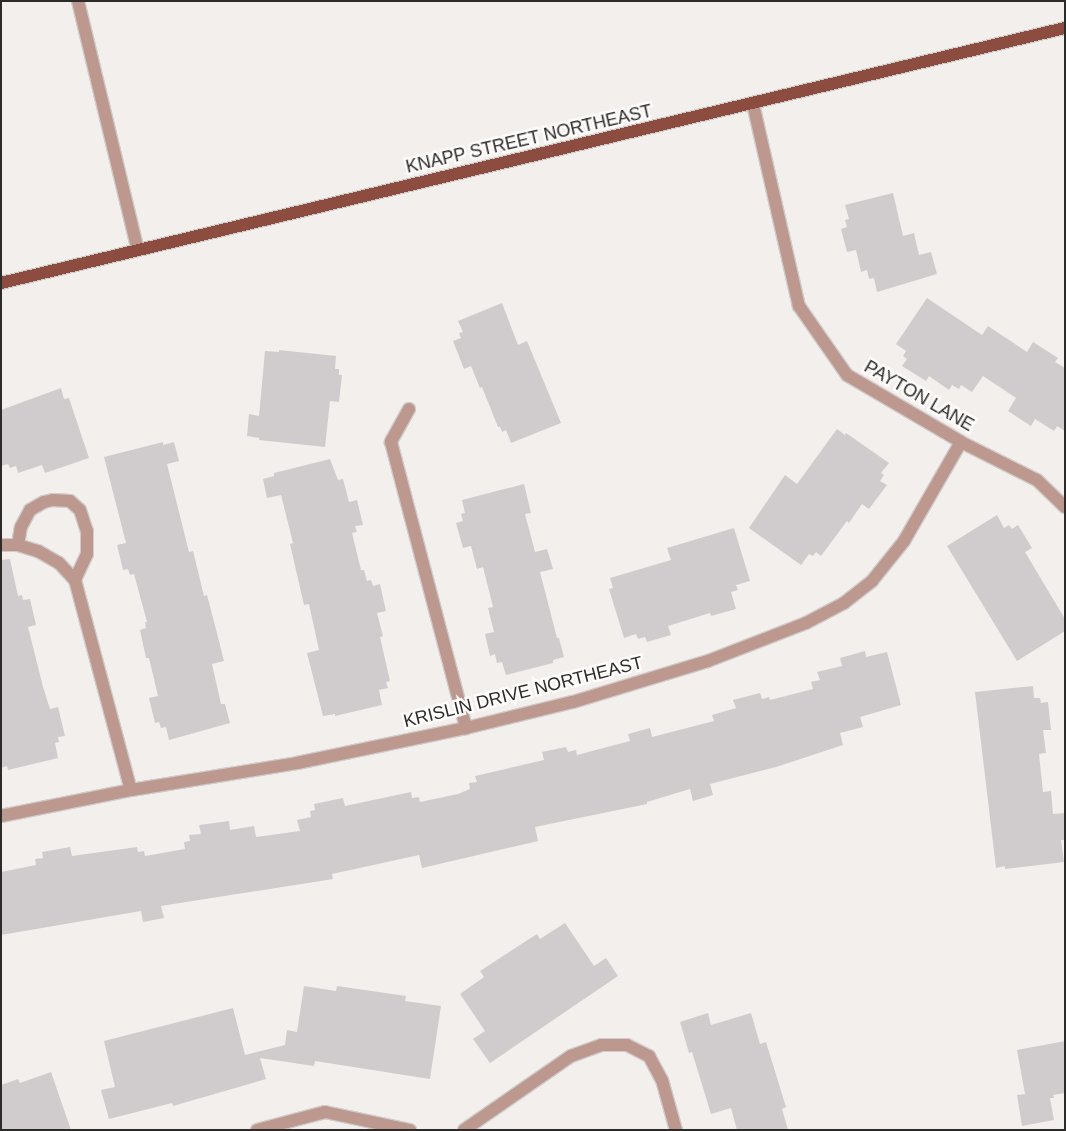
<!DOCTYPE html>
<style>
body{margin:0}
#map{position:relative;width:1066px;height:1131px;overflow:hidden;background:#f3efed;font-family:Arial,sans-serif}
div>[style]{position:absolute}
.building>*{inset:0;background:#d0cccd}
.roads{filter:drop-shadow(1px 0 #cfccca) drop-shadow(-1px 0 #cfccca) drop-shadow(0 1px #cfccca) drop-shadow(0 -1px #cfccca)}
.minor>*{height:12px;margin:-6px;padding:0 6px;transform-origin:6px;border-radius:6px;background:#bd988f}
.major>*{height:12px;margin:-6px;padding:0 6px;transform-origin:6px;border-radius:6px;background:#8c4d40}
span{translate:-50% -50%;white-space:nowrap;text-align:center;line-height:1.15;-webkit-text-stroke:5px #fffdfc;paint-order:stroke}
.street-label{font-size:18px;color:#2c2b2a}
.frame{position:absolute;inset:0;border:2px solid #2c2b2a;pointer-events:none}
</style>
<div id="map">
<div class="building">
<i style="clip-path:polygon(893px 193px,903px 236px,914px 233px,919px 255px,931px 252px,937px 274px,877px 292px,874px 278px,869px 279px,867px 270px,861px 272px,856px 250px,847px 252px,841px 229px,847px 227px,845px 220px,849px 219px,845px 205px)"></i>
<i style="clip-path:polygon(927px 298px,982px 335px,988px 326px,1027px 352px,1033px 342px,1058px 358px,1055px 362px,1065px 368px,1065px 431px,1057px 426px,1054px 431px,1035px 419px,1031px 426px,1008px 411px,1016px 398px,983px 376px,972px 392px,961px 385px,959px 389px,952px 385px,949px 390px,929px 376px,926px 381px,902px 366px,907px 359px,903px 356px,906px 351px,896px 344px)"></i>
<i style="clip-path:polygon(502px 303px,518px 345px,527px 341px,561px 423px,511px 443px,506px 430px,502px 432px,500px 427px,498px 427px,482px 387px,480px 388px,471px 366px,464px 369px,453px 341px,461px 338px,459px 333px,463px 332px,458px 321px)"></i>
<i style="clip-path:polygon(279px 350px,336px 356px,335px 369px,339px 369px,339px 375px,342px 375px,339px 402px,330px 401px,325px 447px,259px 440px,259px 438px,247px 436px,249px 414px,259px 416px,265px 351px,279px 352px)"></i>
<i style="clip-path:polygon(61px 388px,64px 399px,69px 398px,89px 458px,45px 473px,42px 465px,18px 473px,16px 466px,10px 468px,8px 464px,1px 466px,1px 410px)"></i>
<i style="clip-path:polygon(837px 429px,845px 435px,846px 433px,889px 463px,881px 473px,884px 475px,880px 481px,887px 485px,869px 509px,862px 504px,849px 523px,847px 521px,821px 556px,816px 552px,813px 556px,809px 554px,801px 565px,749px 528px,785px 475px,797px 484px)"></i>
<i style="clip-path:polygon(163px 442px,163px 445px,174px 442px,179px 461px,167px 464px,189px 552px,193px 551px,204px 596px,207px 595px,218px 637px,224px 661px,212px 664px,221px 704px,225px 704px,230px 723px,169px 740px,166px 727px,161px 728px,159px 722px,155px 723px,149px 698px,158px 696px,149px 658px,146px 658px,140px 630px,146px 628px,145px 622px,147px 622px,134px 574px,130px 575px,128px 569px,123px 570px,117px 545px,126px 543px,104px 457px)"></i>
<i style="clip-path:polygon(330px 459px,338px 480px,343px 479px,349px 502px,357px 500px,363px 525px,355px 526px,357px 532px,352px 533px,361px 570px,364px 570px,367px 581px,371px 580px,373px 586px,380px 584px,386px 611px,377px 613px,383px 636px,380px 637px,390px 681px,386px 682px,388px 688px,379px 690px,382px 705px,335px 716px,335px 714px,323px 716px,307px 653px,319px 650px,309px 604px,304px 605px,290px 544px,293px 543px,281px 495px,267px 498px,263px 479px,274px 476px,274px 473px)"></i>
<i style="clip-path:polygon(524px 484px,531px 513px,525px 514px,535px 552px,547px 549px,553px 569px,540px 572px,557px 638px,559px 638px,564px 657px,553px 660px,553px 663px,506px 675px,502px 662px,497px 663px,495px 654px,490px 656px,485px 634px,494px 632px,488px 608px,493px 607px,483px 567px,477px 569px,471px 546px,463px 548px,456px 523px,463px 521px,461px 514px,465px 513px,462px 500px)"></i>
<i style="clip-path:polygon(997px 515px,1004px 528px,1009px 525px,1012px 529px,1018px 525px,1032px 548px,1025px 552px,1065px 619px,1065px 631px,1017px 661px,947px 546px)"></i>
<i style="clip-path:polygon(734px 528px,750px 581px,736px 585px,738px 590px,731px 592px,736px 609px,711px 616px,710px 613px,668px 626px,671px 635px,647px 642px,645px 637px,638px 639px,636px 634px,624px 638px,609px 589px,613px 588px,610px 578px,671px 560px,667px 548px)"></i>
<i style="clip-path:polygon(10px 559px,18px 596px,22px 595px,23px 600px,30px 599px,36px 625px,28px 627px,43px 687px,50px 709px,58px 707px,65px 736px,58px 737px,59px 742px,55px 743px,58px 758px,8px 770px,7px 766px,1px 768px,1px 560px)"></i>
<i style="clip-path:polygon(865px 651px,866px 657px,887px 652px,901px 705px,860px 717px,863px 727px,840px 733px,843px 745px,776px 767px,710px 784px,713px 795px,693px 801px,690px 789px,647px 802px,647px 804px,535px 827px,538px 841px,422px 868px,419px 855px,332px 874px,333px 879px,161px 906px,164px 918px,143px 922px,141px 911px,1px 935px,1px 872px,36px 865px,35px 859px,43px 858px,42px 852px,70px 847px,72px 856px,137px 847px,138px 852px,144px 851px,145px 856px,185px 849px,184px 842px,190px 841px,189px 835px,201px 834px,199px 825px,229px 821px,230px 830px,254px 826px,256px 837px,300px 831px,297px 820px,311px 817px,310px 811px,315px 810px,314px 804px,343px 798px,345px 806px,411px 792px,412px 798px,419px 797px,420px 802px,458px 794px,470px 789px,469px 783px,477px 782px,475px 776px,544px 760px,542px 752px,566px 747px,568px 752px,576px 750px,577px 755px,630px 741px,628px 734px,650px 728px,652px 737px,714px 721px,712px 715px,736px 708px,733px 700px,760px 693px,762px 699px,769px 697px,770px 700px,813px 689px,811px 682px,820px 680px,817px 672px,842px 666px,840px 658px)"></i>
<i style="clip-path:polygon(1033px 686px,1034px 698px,1040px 698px,1041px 703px,1048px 702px,1051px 730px,1043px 730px,1046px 753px,1039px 754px,1043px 792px,1051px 791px,1053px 814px,1065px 813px,1065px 840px,1061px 840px,1064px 862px,1005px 869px,1005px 866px,996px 868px,975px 692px)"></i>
<i style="clip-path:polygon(565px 923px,594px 966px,606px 958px,618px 976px,490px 1063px,473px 1039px,485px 1031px,460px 994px,484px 977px,480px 971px,537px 934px,540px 939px)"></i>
<i style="clip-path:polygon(304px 986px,336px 991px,337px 986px,406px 996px,405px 1001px,441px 1006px,430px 1079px,315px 1061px,314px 1066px,260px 1058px,266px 1079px,173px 1106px,172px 1103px,109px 1119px,101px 1090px,115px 1087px,104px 1041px,233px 1008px,245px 1055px,285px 1045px,287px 1030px,297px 1032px)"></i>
<i style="clip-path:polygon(708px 1013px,711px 1025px,751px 1013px,760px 1044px,766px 1042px,786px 1107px,782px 1109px,788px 1130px,737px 1130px,731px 1108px,711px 1114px,692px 1052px,689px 1053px,680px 1022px)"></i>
<i style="clip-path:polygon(1065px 1041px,1065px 1093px,1053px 1095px,1054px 1098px,1050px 1098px,1054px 1120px,1022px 1126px,1017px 1095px,1025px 1094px,1017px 1050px)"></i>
<i style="clip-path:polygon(51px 1072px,71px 1130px,1px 1130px,1px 1085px,18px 1079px,20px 1083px)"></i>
</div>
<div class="roads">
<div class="minor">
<i style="left:78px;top:1px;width:256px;rotate:76.5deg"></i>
<i style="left:753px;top:104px;width:207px;rotate:77.2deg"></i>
<i style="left:799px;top:306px;width:84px;rotate:55.2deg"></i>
<i style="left:847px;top:375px;width:132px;rotate:30.4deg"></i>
<i style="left:961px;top:442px;width:85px;rotate:26.6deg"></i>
<i style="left:1037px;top:480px;width:39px;rotate:44deg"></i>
<i style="left:409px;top:409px;width:38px;rotate:119deg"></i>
<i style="left:391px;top:442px;width:296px;rotate:75.3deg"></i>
<i style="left:1px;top:545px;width:17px"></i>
<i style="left:18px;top:545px;width:21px;rotate:17deg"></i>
<i style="left:38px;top:551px;width:24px;rotate:30deg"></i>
<i style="left:59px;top:563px;width:23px;rotate:47deg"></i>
<i style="left:75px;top:580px;width:217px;rotate:75.1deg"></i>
<i style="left:18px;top:545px;width:18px;rotate:-81deg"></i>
<i style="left:21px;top:527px;width:19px;rotate:-62deg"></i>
<i style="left:30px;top:510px;width:16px;rotate:-30deg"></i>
<i style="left:44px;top:502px;width:9px;rotate:-13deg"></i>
<i style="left:53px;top:500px;width:17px;rotate:3deg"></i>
<i style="left:70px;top:501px;width:13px;rotate:42deg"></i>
<i style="left:80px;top:510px;width:22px;rotate:72deg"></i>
<i style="left:87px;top:531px;width:23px;rotate:90deg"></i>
<i style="left:87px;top:554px;width:29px;rotate:115deg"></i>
<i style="left:1px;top:816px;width:133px;rotate:-11.3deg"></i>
<i style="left:131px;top:790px;width:168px;rotate:-9.2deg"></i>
<i style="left:297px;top:763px;width:173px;rotate:-11.7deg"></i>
<i style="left:466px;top:728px;width:110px;rotate:-13.7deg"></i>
<i style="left:573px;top:702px;width:141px;rotate:-16.9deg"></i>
<i style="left:708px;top:661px;width:105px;rotate:-21.2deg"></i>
<i style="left:806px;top:623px;width:43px;rotate:-27.8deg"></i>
<i style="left:844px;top:603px;width:36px;rotate:-38deg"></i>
<i style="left:872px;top:581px;width:51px;rotate:-51.3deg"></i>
<i style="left:904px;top:541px;width:114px;rotate:-60.1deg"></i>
<i style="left:257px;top:1130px;width:70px;rotate:-14.8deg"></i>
<i style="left:325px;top:1112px;width:87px;rotate:12deg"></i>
<i style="left:464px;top:1130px;width:130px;rotate:-34.7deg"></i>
<i style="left:571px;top:1056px;width:32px;rotate:-20deg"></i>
<i style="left:601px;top:1045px;width:26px"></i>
<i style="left:627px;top:1045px;width:25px;rotate:27deg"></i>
<i style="left:649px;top:1056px;width:27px;rotate:62deg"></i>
<i style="left:662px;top:1080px;width:52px;rotate:74.4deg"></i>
</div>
<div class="major">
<i style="left:1px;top:283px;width:1094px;rotate:-13.48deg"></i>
</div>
</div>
<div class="street-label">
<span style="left:529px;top:139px;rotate:-13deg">KNAPP STREET NORTHEAST</span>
<span style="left:919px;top:396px;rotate:30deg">PAYTON LANE</span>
<span style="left:523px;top:692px;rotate:-14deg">KRISLIN DRIVE NORTHEAST</span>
</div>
<div class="frame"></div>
</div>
